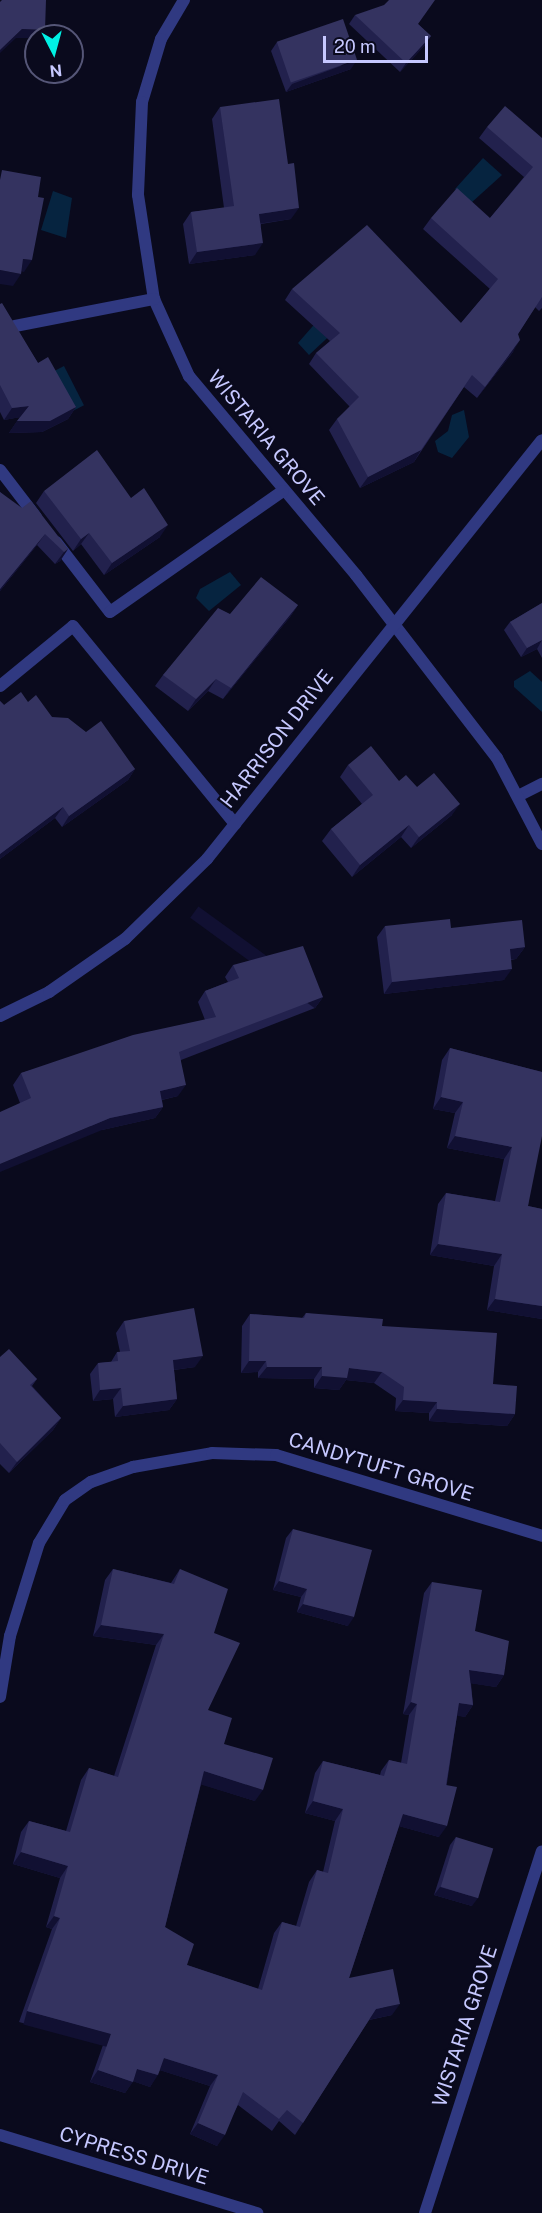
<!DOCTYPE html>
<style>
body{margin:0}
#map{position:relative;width:542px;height:2213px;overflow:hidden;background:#0a0a1d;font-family:"Public Sans",sans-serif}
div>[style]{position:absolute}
.water>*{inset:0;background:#062440;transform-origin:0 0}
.service>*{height:12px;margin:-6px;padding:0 6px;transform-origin:6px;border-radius:6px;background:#303981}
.minor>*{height:12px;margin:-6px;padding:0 6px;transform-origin:6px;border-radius:6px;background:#303981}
.wall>*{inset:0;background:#22214d}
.shaded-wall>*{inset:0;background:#111032;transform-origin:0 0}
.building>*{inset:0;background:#343360;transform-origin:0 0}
span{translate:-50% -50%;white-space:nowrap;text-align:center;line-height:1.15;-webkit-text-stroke:4.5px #0a0a1d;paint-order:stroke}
.street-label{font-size:20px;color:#c6c8ff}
.north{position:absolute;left:24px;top:24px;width:60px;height:60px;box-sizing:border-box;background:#0a0a1d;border:2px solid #555677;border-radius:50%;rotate:174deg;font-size:16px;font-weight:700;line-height:24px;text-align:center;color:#c6c8ff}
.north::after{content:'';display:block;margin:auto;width:21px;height:27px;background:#00f1e4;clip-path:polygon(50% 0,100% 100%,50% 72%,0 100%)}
.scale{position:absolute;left:323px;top:36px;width:105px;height:27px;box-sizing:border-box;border:3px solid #c6c8ff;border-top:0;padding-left:8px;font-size:18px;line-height:21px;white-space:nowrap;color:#c6c8ff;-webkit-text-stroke:4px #0a0a1d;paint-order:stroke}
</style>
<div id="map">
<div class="water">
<i style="clip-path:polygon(483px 158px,502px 175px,471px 203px,455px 189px)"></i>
<i style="clip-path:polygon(53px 191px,72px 198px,66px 238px,41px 230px)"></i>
<i style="clip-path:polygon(319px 319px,339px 327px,309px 355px,298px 343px)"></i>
<i style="left:64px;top:366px;width:44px;height:18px;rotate:63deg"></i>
<i style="clip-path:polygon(464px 410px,469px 437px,452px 458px,438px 452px,435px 441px,448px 431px,452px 415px)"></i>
<i style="clip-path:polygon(230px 572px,241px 585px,209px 611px,196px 598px,200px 589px)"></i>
<i style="clip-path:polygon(530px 671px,542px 682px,542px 712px,514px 687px,514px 681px)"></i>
</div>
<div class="service">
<i style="left:518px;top:796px;width:27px;rotate:-27deg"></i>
</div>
<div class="minor">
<i style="left:184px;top:0;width:45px;rotate:120.5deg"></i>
<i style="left:161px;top:39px;width:66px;rotate:106.8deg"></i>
<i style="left:142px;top:102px;width:93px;rotate:92.5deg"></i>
<i style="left:138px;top:195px;width:105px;rotate:81.3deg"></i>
<i style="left:154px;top:299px;width:85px;rotate:65.6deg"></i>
<i style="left:189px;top:376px;width:260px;rotate:50deg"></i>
<i style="left:356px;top:575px;width:231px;rotate:52.4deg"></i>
<i style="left:497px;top:758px;width:97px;rotate:62.4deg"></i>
<i style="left:15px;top:326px;width:142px;rotate:-11deg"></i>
<i style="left:0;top:470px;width:59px;rotate:52.5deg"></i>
<i style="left:56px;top:542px;width:88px;rotate:52.4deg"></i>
<i style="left:110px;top:612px;width:211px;rotate:-35deg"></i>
<i style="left:0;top:686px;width:94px;rotate:-39.4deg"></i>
<i style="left:73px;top:626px;width:256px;rotate:50.7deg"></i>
<i style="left:0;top:1016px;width:55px;rotate:-26.1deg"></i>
<i style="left:49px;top:992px;width:93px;rotate:-34.9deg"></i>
<i style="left:125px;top:939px;width:115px;rotate:-44.3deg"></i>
<i style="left:207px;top:859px;width:536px;rotate:-51.36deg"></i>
<i style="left:0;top:1697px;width:62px;rotate:-80.7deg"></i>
<i style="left:10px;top:1636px;width:97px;rotate:-72.7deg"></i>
<i style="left:39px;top:1543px;width:50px;rotate:-58.8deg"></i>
<i style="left:65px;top:1500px;width:32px;rotate:-35deg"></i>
<i style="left:91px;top:1482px;width:45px;rotate:-19.7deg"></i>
<i style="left:133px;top:1467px;width:80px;rotate:-10deg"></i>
<i style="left:212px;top:1453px;width:64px;rotate:1.8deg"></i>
<i style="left:276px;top:1455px;width:278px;rotate:16.9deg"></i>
<i style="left:0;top:2135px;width:269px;rotate:16.9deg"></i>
<i style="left:425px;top:2213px;width:380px;rotate:-72.1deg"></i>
</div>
<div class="wall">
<i style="clip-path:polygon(355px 15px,418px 24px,431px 36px,425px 45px,400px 72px,349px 24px)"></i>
<i style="clip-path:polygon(277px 42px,351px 69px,286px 92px,271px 51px)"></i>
<i style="clip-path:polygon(220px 107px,291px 219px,261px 224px,255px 255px,189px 264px,183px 224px,191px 212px,224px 208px,212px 119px)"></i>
<i style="clip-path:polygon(487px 127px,542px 138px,542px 308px,539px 311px,535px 307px,518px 334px,513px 352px,477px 398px,464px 387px,414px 462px,360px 488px,329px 430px,337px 419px,350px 407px,309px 364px,316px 353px,330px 341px,285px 300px,292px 289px,461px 323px,490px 289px,423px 229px,431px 218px,490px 218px,524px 177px,479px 138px)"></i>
<i style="clip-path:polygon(0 304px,38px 363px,76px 407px,68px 419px,42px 432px,9px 433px,20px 417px,4px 420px,0 412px)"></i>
<i style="clip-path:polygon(44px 491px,160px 537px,104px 575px,81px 544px,73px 551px,36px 503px)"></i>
<i style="clip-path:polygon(0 492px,68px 549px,60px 561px,55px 564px,37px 545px,0 591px)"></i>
<i style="clip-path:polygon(542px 603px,542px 658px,537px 649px,521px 657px,504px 630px,510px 622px)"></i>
<i style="clip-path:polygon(298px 605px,290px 617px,223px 699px,208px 691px,188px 711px,155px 686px,163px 675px,230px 614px)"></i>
<i style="clip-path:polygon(0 701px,4px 705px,28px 702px,135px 769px,128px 780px,62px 827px,55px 818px,0 859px)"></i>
<i style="clip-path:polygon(348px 765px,399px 781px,417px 787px,452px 815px,411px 848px,401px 837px,352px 877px,322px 841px,331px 829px,362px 804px,340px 777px)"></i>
<i style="clip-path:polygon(385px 926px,525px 947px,516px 959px,511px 960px,504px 980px,384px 994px,377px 937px)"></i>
<i style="clip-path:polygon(233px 965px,323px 997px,315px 1008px,181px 1060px,178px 1096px,162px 1100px,163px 1107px,155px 1118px,102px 1130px,20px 1103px,13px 1085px,21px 1073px,205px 1020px,198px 1002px,205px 991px,228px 982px,225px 977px)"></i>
<i style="clip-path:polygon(450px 1048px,542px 1072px,528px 1206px,542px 1209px,542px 1319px,487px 1310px,494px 1266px,430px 1255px,438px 1204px,446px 1193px,495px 1201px,504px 1159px,447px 1148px,455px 1113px,433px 1109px,442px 1060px)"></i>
<i style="clip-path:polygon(306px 1313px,382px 1326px,493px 1384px,515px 1414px,507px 1426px,429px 1421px,429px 1413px,395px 1411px,396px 1398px,374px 1383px,346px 1380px,339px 1390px,314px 1388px,314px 1379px,258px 1378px,258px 1372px,241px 1373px,242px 1326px,250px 1314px,302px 1318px)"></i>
<i style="clip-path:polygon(124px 1321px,195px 1367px,174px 1370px,177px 1399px,169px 1410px,115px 1417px,113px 1399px,93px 1401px,90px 1374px,98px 1363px,111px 1362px,117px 1352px,120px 1352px,116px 1333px)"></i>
<i style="clip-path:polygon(0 1357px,37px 1379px,32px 1386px,61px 1418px,53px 1430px,9px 1473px,0 1464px)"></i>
<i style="clip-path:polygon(293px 1529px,348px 1626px,297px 1612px,301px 1597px,273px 1590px,286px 1538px)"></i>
<i style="clip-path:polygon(113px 1569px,171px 1583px,180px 1569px,214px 1633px,208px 1710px,224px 1744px,255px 1801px,201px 1784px,165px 1927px,187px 1965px,258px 1989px,274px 1933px,282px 1922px,296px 1926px,309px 1882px,317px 1870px,323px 1872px,335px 1821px,305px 1813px,315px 1773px,323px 1761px,380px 1775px,381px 1771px,389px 1760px,401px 1763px,409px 1715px,403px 1714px,424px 1593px,432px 1582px,475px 1631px,504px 1675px,496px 1687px,471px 1683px,473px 1705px,465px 1717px,457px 1715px,439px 1837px,399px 1826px,349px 1978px,392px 2015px,369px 2020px,295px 2135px,279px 2121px,272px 2131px,238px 2105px,217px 2146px,190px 2134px,210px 2086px,160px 2070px,150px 2087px,133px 2081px,125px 2093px,90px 2082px,103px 2045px,19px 2022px,52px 1929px,46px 1927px,60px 1878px,13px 1864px,21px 1832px,29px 1821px,66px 1831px,81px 1780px,89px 1768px,114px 1776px,156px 1645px,93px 1636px,105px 1580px)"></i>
<i style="clip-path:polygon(456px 1837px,472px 1906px,434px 1895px,450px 1845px)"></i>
</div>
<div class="shaded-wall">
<i style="clip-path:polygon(22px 29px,45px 30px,41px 36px,36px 36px,36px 38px,16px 38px,0 53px,0 50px)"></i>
<i style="clip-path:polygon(431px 36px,425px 45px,400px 72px,406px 63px)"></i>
<i style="clip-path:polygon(357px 60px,351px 69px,286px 92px,292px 84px)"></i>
<i style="clip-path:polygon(299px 208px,291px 219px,251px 225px,259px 214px)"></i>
<i style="clip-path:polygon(263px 243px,255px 255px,189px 264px,197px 252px)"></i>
<i style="clip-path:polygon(23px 259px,32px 260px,24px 272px,15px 270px)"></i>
<i style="clip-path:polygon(0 270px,21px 274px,13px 286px,0 284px)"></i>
<i style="clip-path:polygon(520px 340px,513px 352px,477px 398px,485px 387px)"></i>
<i style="clip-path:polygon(29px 406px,21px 417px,4px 420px,12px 408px)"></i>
<i style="clip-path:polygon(76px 407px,68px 419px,42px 432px,9px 433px,17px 421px)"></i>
<i style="clip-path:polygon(421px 450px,414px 462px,360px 488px,368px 477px)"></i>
<i style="clip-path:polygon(168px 525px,160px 537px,104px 575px,112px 563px)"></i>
<i style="clip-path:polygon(89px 533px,81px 544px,73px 551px,81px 539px)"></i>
<i style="clip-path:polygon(45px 534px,37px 545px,0 591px,0 589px)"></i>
<i style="clip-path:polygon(68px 549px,60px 561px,55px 564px,64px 552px)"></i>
<i style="clip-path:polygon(298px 605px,290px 617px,223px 699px,231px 688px)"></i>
<i style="clip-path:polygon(542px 640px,537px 649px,521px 657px,527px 648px)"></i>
<i style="clip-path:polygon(216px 679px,208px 691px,188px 711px,196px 699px)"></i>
<i style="clip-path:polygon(135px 769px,128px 780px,62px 827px,69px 816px)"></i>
<i style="clip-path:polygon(460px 804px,452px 815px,411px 848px,419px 837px)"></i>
<i style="clip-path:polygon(63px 807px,55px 818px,0 859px,0 854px)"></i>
<i style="clip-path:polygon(409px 825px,401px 837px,352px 877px,360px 865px)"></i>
<i style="clip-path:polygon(525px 947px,516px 959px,502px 960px,510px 949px)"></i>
<i style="clip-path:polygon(512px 969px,504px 980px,384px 994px,392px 982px)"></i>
<i style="left:323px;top:997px;width:14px;height:154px;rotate:126deg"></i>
<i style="clip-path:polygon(186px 1085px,178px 1096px,152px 1102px,160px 1091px)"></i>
<i style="clip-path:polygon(441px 1097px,463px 1102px,455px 1113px,433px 1109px)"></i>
<i style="clip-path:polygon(163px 1107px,155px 1118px,102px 1130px,0 1172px,0 1164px,110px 1118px)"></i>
<i style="clip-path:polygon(455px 1136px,512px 1147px,504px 1159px,447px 1148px)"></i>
<i style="clip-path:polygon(438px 1244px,502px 1254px,494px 1266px,430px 1255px)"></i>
<i style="clip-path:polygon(495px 1299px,542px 1306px,542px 1319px,487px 1310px)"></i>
<i style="clip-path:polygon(203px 1356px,195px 1367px,165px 1371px,173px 1360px)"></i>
<i style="clip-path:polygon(249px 1361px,266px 1361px,258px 1372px,241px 1373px)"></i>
<i style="clip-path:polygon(267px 1367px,322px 1367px,314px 1379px,258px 1378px)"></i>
<i style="clip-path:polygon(349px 1368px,382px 1372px,374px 1383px,346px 1380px,339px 1390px,314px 1388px,322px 1376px)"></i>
<i style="clip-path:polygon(121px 1388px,113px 1399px,93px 1401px,100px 1390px)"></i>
<i style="clip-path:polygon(177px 1399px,169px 1410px,115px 1417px,123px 1406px)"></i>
<i style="clip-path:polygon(403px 1400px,437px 1402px,429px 1413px,395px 1411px)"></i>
<i style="clip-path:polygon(437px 1409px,515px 1414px,507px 1426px,429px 1421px)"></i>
<i style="clip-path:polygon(61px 1418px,53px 1430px,9px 1473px,17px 1462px)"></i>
<i style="clip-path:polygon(279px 1581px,307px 1589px,301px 1597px,273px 1590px)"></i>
<i style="clip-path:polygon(303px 1604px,354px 1617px,348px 1626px,297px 1612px)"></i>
<i style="clip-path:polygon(101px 1625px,164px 1634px,156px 1645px,93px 1636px)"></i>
<i style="clip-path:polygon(469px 1670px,504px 1675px,496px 1687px,461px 1682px)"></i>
<i style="clip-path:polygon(411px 1702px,417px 1704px,409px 1715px,403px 1714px)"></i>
<i style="clip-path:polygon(459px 1703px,473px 1705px,465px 1717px,451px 1715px)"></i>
<i style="clip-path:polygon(204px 1771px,263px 1790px,255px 1801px,196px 1783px)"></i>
<i style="clip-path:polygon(313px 1801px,343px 1809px,335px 1821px,305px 1813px)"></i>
<i style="clip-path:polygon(403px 1814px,447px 1826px,439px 1837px,395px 1825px)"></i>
<i style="clip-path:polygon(21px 1852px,68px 1866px,60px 1878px,13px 1864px)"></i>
<i style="clip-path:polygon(440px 1887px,478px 1898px,472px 1906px,434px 1895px)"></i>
<i style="clip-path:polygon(54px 1916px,60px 1918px,52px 1929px,46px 1927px)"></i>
<i style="clip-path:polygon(400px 2004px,392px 2015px,368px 2020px,376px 2009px)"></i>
<i style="left:27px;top:2011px;width:87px;height:14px;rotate:15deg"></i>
<i style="clip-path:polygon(164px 2058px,218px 2075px,210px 2086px,156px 2069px)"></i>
<i style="clip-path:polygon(137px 2069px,158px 2075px,150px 2087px,129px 2080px)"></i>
<i style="clip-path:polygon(98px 2070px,133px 2082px,125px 2093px,90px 2082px)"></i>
<i style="clip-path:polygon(198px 2123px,225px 2135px,217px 2146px,190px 2134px)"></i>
</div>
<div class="building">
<i style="clip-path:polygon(2px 0,46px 0,45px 30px,22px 29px,0 50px,0 2px)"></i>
<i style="clip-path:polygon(389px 0,435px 0,418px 24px,431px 36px,406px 63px,355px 15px,384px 5px)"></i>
<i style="left:343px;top:19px;width:43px;height:70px;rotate:71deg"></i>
<i style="clip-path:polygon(279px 99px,288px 164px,294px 163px,299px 208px,259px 214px,263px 243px,197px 252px,191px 212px,234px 206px,220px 107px)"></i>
<i style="clip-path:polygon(505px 106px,542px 138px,542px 297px,518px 334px,520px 340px,485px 387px,472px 375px,421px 450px,368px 477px,337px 419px,359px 397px,316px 353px,340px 333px,292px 289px,367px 225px,461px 323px,498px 279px,431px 218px,457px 188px,490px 218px,533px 167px,487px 127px)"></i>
<i style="clip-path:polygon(2px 170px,41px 177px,38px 197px,44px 198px,32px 260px,23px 259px,21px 274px,0 270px,0 180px)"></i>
<i style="clip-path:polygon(2px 303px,38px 363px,48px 357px,76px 407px,50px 421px,17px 421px,29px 406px,12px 408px,0 385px,0 304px)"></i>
<i style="clip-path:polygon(97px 450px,131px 498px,144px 488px,168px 525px,112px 563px,89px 533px,81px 539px,44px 491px)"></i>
<i style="clip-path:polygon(0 492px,22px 508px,31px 501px,68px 549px,64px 552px,45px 534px,0 589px)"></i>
<i style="clip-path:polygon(261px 577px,298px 605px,231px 688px,216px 679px,196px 699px,163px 675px,218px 608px,230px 614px)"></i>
<i style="clip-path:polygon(542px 603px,542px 640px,527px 648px,510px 622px)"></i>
<i style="clip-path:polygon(21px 692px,28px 702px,36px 695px,52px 717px,68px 718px,86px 732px,101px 721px,135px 769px,69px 816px,63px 807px,0 854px,0 701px,4px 705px)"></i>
<i style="clip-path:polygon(371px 746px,399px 781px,406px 775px,417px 787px,434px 773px,460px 804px,419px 837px,409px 825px,360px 865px,331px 829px,373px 795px,348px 765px)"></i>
<i style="clip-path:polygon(450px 919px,451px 928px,522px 920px,525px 947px,510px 949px,512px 969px,392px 982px,385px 926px)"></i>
<i style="clip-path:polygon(303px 946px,323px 997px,179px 1052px,186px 1085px,160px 1091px,163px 1107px,110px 1118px,0 1164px,0 1112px,31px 1098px,21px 1073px,133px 1035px,216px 1017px,205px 991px,239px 978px,233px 965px)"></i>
<i style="clip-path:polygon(450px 1048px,542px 1072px,542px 1136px,528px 1206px,542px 1209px,542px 1306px,495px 1299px,502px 1254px,438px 1244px,446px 1193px,500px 1202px,512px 1147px,455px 1136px,463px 1102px,441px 1097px)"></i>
<i style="clip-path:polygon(194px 1308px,203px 1356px,173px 1360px,177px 1399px,123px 1406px,121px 1388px,100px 1390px,98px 1363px,118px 1361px,117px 1352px,130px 1351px,124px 1321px)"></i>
<i style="clip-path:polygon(306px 1313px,383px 1319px,382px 1326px,497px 1333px,493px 1384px,517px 1386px,515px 1414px,437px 1409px,437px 1402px,403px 1400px,404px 1387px,382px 1372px,349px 1368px,347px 1378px,322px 1376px,322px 1367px,267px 1367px,266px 1361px,249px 1361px,250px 1314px,304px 1318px)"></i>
<i style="clip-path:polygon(9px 1349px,37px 1379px,30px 1385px,61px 1418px,17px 1462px,0 1443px,0 1357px)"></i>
<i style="clip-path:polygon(293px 1529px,372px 1550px,354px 1617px,303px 1604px,307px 1589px,279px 1581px)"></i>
<i style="clip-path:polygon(113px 1569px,174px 1584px,180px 1569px,228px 1589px,214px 1633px,240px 1643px,208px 1710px,232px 1718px,224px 1744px,273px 1758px,263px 1790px,204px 1771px,165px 1927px,194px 1944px,187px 1965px,262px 1990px,282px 1922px,300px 1927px,317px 1870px,328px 1873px,343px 1809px,313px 1801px,323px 1761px,384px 1776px,389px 1760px,407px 1764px,417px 1704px,411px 1702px,432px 1582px,482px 1590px,475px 1631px,509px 1641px,504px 1675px,469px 1670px,473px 1705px,459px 1703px,446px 1785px,457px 1787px,447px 1826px,403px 1814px,349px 1978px,393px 1969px,400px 2004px,376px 2009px,303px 2123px,287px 2110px,279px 2119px,243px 2092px,225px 2135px,198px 2123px,218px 2075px,164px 2058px,158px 2075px,137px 2069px,133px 2082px,98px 2070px,111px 2034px,27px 2011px,60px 1918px,54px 1916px,68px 1866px,21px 1852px,29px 1821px,70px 1832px,89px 1768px,118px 1777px,164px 1634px,101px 1625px)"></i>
<i style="left:456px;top:1837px;width:39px;height:52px;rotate:17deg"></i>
</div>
<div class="street-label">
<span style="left:266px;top:438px;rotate:50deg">WISTARIA GROVE</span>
<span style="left:277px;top:739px;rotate:-52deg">HARRISON DRIVE</span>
<span style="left:381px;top:1467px;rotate:17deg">CANDYTUFT GROVE</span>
<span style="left:465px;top:2026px;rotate:-72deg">WISTARIA GROVE</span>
<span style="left:134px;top:2156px;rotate:17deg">CYPRESS DRIVE</span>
</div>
<div class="north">N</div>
<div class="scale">20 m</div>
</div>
